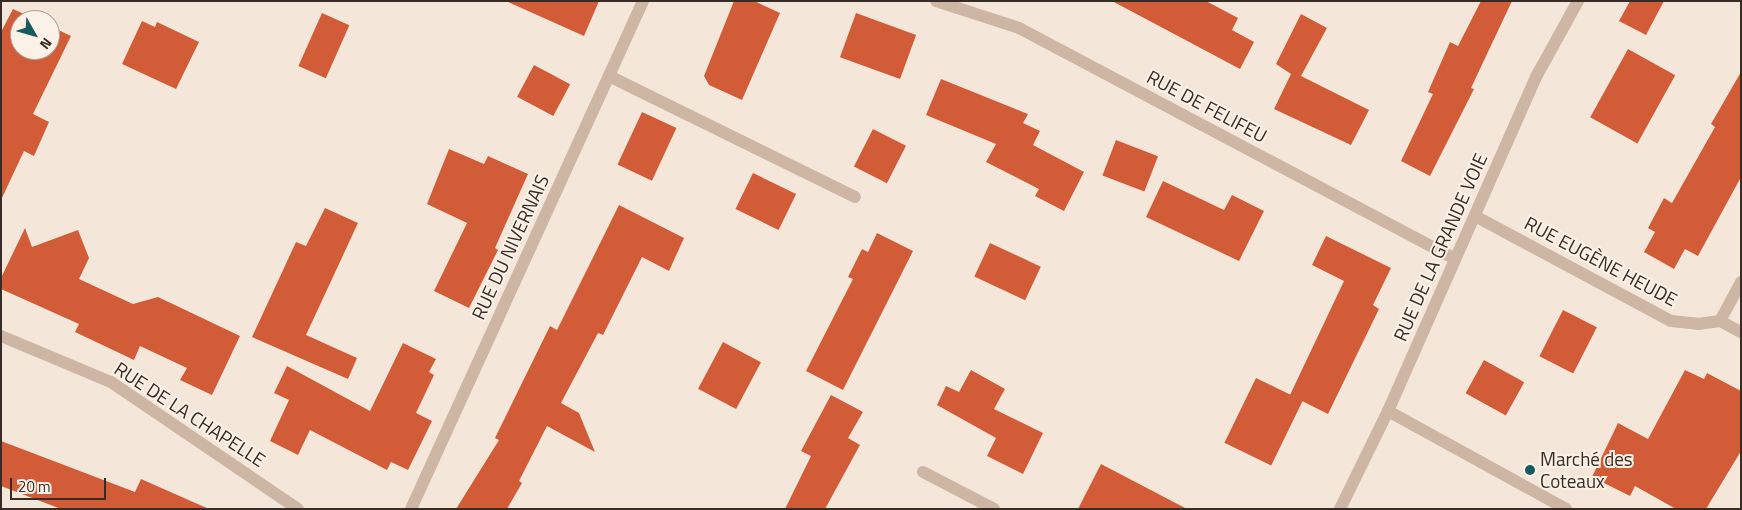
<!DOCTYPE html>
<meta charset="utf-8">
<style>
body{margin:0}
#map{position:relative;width:1742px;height:510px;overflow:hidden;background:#f4e7d9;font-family:"Titillium Web",sans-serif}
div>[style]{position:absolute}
.building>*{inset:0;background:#d35c38;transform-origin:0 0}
.service>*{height:12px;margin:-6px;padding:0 6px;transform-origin:6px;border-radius:6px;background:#cdb6a4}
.minor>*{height:12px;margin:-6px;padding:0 6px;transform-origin:6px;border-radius:6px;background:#cdb6a4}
.dots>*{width:14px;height:14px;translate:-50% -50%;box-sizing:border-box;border:2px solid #fbf1e6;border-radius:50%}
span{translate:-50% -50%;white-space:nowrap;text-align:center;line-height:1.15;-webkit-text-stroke:4px #fbf1e6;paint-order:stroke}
.street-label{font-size:19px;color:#382c26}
.poi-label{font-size:19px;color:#382c26}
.left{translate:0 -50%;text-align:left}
.frame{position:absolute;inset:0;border:2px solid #382c26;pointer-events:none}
.north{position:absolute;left:10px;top:10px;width:50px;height:50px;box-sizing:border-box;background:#fbf1e6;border:1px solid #ada299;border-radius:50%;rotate:128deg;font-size:14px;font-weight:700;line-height:20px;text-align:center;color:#382c26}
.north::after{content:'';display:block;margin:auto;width:18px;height:22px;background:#175a5e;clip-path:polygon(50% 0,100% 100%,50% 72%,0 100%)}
.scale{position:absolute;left:10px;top:478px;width:96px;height:22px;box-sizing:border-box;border:2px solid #382c26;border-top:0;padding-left:6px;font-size:15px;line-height:18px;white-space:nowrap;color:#382c26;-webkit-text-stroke:4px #fbf1e6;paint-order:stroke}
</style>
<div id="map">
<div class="building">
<i style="clip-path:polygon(506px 1px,599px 1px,584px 36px)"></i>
<i style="clip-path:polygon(734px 1px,754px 1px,780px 13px,742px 100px,709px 85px,704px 76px)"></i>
<i style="clip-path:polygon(1112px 1px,1206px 1px,1238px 18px,1232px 30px,1254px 42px,1240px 69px)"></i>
<i style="clip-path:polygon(1481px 1px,1512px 1px,1471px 88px,1474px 89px,1430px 176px,1401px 161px,1433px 94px,1428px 92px,1450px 42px,1458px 46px)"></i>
<i style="clip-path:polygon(1630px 1px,1664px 1px,1646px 35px,1619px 21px)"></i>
<i style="clip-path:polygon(13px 9px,37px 20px,20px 20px,20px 50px,50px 50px,50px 26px,71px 36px,33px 114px,49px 122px,34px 156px,24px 151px,1px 200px,1px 32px)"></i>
<i style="left:322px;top:13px;width:30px;height:58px;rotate:24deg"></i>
<i style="left:856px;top:13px;width:64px;height:47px;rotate:20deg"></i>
<i style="clip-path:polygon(1301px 14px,1327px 28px,1301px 76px,1369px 110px,1351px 145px,1274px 109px,1291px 74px,1276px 64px)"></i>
<i style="clip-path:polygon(142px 21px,155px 27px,157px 22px,199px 42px,176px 89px,122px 64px)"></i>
<i style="left:1628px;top:49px;width:54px;height:78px;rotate:29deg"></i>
<i style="left:534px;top:65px;width:41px;height:36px;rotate:28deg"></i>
<i style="clip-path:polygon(1741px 72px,1741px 177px,1698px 256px,1685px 249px,1674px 269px,1644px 252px,1655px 232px,1648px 228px,1664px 198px,1672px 203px,1715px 127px,1711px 124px)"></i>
<i style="clip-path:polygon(941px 79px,1028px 114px,1023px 123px,1040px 131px,1033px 145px,1084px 172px,1064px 211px,1035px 196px,1039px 189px,986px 162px,996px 144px,926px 115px)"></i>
<i style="left:642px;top:112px;width:38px;height:58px;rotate:25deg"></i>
<i style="left:873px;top:129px;width:37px;height:42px;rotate:27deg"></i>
<i style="left:1116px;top:140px;width:45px;height:38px;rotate:21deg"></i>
<i style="clip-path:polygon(449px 149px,484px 164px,488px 156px,528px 174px,495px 248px,498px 250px,469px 308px,434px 291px,467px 223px,427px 204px)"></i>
<i style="left:753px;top:173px;width:48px;height:40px;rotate:26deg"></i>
<i style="clip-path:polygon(1163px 181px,1224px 210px,1232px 195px,1264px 211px,1239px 261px,1146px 217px)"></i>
<i style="clip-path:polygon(619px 205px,684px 238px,669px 271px,642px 257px,603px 335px,598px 333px,561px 403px,579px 413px,595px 452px,547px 426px,519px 481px,522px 483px,507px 509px,456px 509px,499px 440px,495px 438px,550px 326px,557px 330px)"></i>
<i style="clip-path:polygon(325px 208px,358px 223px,306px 335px,357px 358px,348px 379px,252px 337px,296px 242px,306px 246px)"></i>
<i style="clip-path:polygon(25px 228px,32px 247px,78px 230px,89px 258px,79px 279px,133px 304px,158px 297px,240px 336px,212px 395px,180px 380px,187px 368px,140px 346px,134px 360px,75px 332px,79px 324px,1px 289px,1px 278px)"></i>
<i style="clip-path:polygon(877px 233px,913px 251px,843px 390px,806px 371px,853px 279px,848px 277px,862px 249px,868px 252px)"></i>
<i style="clip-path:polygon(1326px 236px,1391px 268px,1373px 305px,1379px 309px,1328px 414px,1290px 395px,1344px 281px,1312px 265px)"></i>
<i style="left:990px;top:243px;width:56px;height:37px;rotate:25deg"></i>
<i style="left:1563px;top:310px;width:38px;height:52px;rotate:27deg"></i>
<i style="left:723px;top:342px;width:43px;height:53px;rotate:28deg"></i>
<i style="clip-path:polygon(403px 343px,436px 359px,429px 372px,434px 375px,416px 413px,432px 421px,408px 470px,391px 462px,387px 470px,310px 430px,298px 455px,270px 441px,289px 400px,274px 393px,287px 366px,370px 411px)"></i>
<i style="left:1484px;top:360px;width:46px;height:38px;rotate:29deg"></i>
<i style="clip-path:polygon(971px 370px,1005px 389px,994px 409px,1043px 433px,1023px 474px,987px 456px,996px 438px,937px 405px,946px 386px,959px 392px)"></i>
<i style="clip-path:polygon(1685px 370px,1704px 379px,1707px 373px,1741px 391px,1741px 451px,1706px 509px,1676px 509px,1635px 486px,1630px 496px,1592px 477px,1618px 423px,1648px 439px)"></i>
<i style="left:1256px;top:378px;width:52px;height:72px;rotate:26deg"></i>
<i style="clip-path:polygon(831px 395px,863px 412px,848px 438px,860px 445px,825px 509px,785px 509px,811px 456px,801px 451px)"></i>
<i style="clip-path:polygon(1px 441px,135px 492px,141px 479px,209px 509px,61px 509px,1px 486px)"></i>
<i style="clip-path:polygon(1101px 464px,1187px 509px,1078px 509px)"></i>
</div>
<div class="service">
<i style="left:609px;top:76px;width:274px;rotate:26.2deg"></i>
</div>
<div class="minor">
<i style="left:936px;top:1px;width:87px;rotate:18deg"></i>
<i style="left:1019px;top:28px;width:492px;rotate:27.9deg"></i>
<i style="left:1475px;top:216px;width:222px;rotate:28.2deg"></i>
<i style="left:1671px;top:321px;width:27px;rotate:6deg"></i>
<i style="left:1698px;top:324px;width:22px;rotate:-8deg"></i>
<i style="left:1720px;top:321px;width:24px;rotate:28deg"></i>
<i style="left:1720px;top:321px;width:44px;rotate:-61.7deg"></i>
<i style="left:1px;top:336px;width:119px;rotate:22.7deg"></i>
<i style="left:111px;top:382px;width:226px;rotate:34.2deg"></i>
<i style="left:1388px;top:411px;width:203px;rotate:28.8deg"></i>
<i style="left:923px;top:472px;width:80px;rotate:27.5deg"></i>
<i style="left:411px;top:509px;width:558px;rotate:-65.45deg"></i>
<i style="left:1340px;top:509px;width:109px;rotate:-63.9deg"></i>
<i style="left:1388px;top:411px;width:365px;rotate:-66.1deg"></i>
<i style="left:1536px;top:77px;width:87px;rotate:-61.1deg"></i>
</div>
<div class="dots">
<i style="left:1530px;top:470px;background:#175a5e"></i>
</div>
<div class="street-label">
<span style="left:1207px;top:106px;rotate:28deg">RUE DE FELIFEU</span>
<span style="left:510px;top:247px;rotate:-65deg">RUE DU NIVERNAIS</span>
<span style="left:1440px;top:247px;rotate:-66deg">RUE DE LA GRANDE VOIE</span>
<span style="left:1601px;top:261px;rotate:28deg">RUE EUGÈNE HEUDE</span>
<span style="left:190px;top:414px;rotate:33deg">RUE DE LA CHAPELLE</span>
</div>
<div class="poi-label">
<span class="left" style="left:1540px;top:470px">Marché des<br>Coteaux</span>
</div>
<div class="frame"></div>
<div class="north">N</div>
<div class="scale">20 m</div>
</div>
